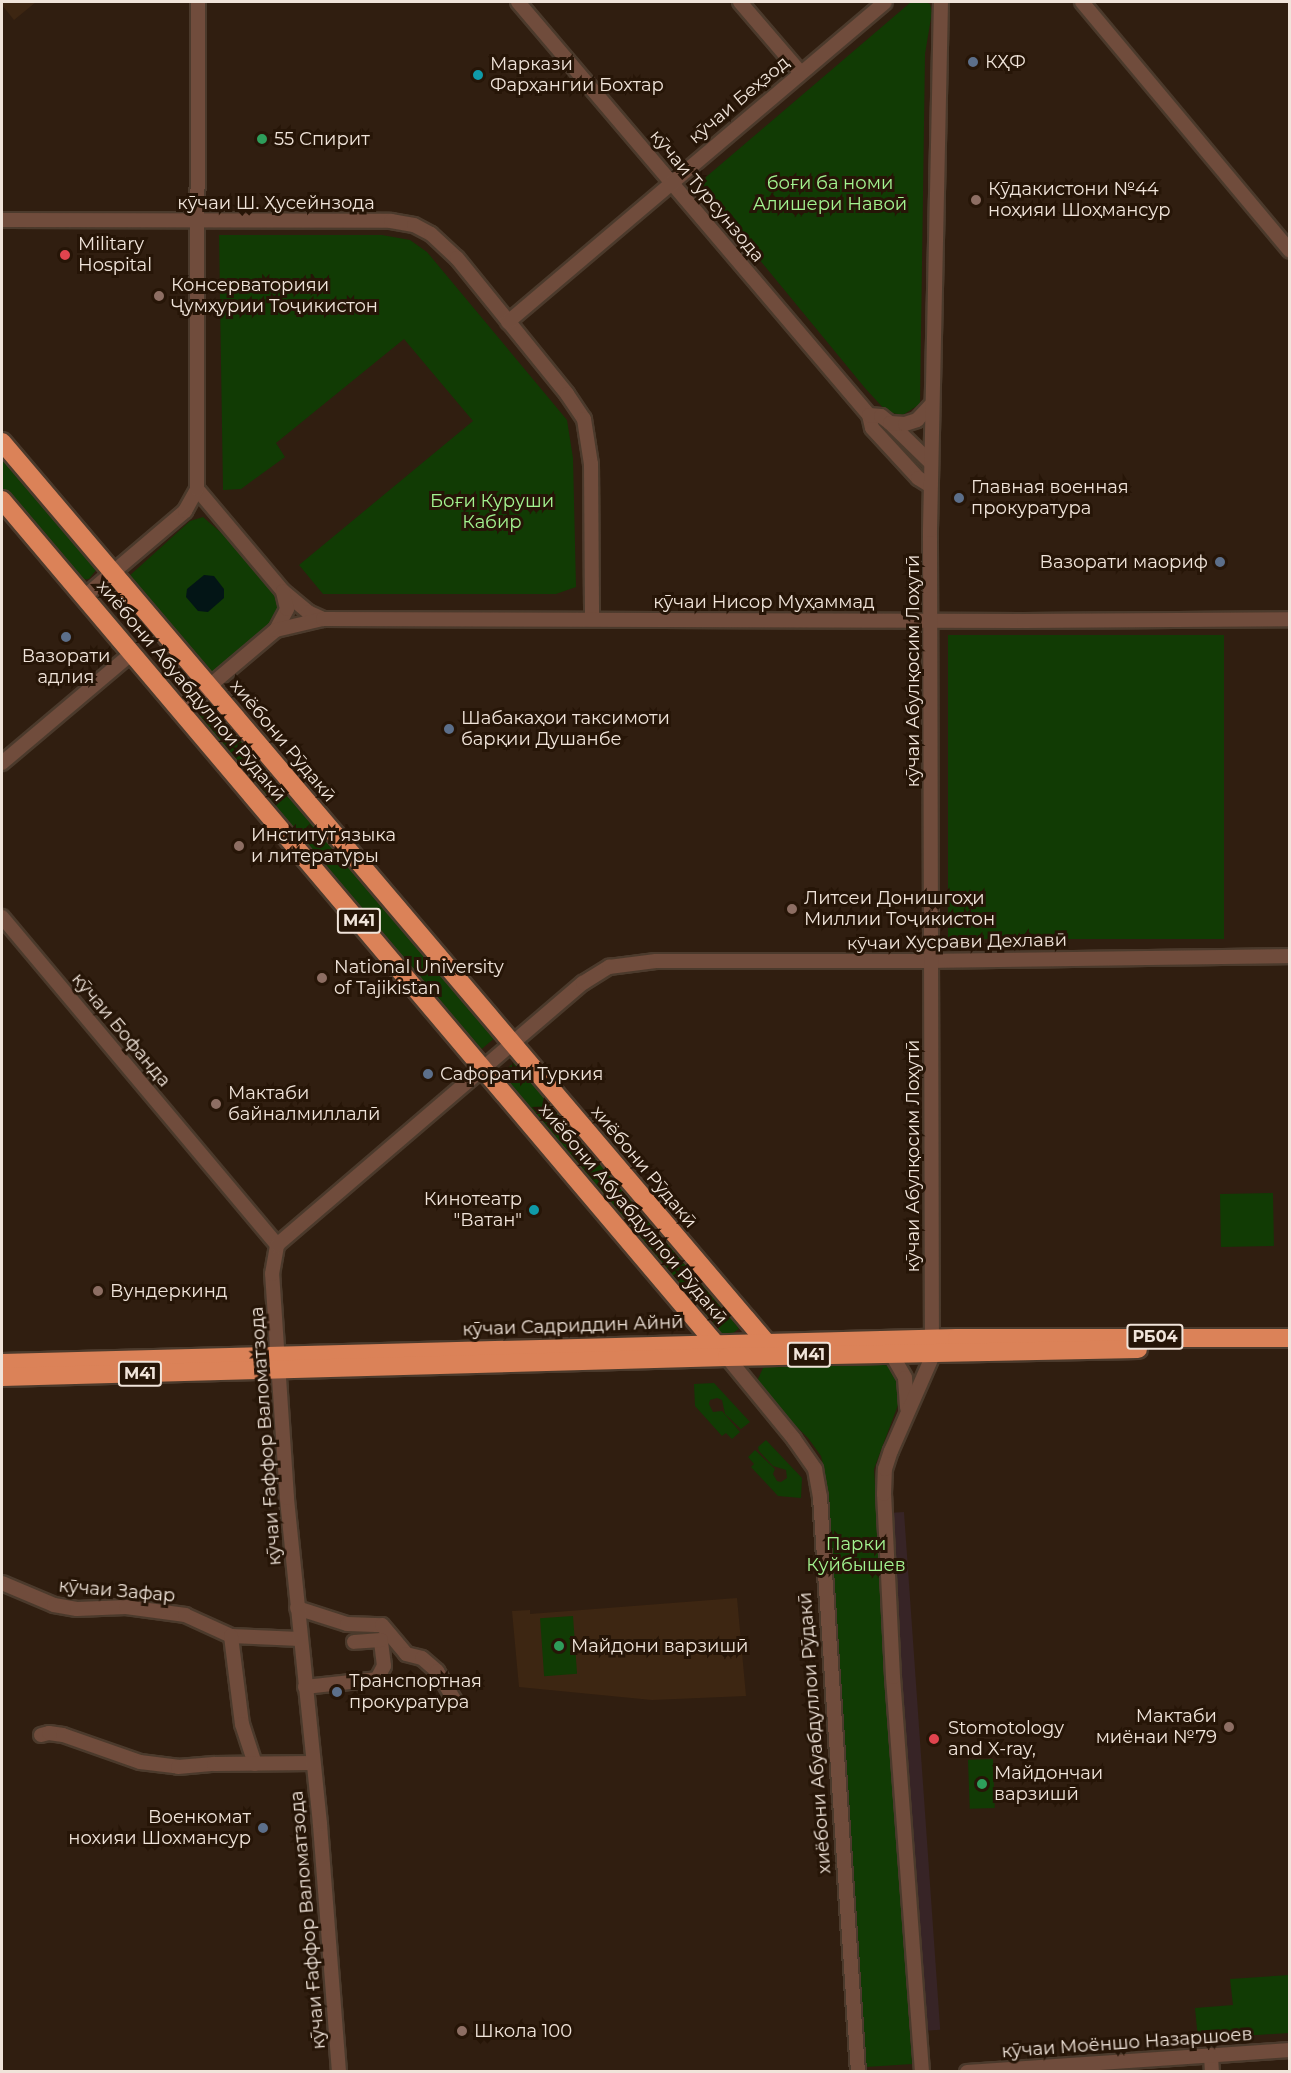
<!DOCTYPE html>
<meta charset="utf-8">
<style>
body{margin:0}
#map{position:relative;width:1291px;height:2073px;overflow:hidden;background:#301e10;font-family:Montserrat,sans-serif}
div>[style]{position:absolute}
.commercial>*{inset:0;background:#372426;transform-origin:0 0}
.built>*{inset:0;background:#3d2612}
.green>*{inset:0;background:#113b04;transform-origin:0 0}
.water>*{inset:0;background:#031516}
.roads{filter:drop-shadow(2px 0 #4b3a2c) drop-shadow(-2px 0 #4b3a2c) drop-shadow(0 2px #4b3a2c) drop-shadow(0 -2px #4b3a2c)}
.minor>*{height:14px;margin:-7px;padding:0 7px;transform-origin:7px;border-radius:7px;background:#704c3c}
.highway>*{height:18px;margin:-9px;padding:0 9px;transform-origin:9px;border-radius:9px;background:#db8258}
.dots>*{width:16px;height:16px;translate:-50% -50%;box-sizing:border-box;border:3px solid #261507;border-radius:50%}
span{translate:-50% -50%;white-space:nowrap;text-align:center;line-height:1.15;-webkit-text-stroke:6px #261507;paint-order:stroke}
.shield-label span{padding:2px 4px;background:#261507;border:2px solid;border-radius:4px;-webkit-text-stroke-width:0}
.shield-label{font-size:16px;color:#f0e4da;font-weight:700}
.poi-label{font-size:18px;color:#f0e4da}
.left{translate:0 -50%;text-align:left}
.right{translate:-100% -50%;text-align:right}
.street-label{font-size:18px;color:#f0e4da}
.park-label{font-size:18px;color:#a3f490}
.frame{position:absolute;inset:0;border:3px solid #f0e4da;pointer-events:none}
</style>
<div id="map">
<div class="commercial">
<i style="left:904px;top:1512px;width:519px;height:15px;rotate:86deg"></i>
</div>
<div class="built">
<i style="clip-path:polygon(2px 2px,36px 2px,14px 20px,2px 5px)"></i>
<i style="clip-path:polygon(737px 1598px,746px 1696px,652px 1700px,519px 1687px,512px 1611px,530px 1610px,530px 1614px)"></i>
</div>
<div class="green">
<i style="clip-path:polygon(911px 2px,925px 2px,930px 4px,932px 12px,925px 54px,920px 404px,903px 415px,887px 412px,865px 388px,703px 191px,703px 184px,706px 177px)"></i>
<i style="clip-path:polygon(219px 235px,382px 235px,410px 240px,427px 252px,567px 420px,573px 458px,576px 587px,556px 594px,323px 594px,299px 565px,473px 421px,404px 339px,276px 443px,285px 457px,241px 489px,223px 490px)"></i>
<i style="clip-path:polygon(2px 449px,96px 562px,96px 570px,89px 579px,81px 580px,77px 577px,2px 488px)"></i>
<i style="clip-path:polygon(203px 517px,248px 556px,280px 595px,281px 606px,274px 627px,211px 676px,127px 578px,190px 521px)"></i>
<i style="left:948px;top:635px;width:276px;height:304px"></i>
<i style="left:215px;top:701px;width:438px;height:23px;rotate:50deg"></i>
<i style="left:520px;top:1058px;width:348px;height:26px;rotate:51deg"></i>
<i style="left:1273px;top:1193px;width:53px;height:53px;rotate:89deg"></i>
<i style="clip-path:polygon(872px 1363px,889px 1366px,898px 1381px,901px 1397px,874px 1469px,912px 2064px,866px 2067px,824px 1469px,821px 1456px,808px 1438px,765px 1395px,758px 1386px,758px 1379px,763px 1368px,771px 1364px)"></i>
<i style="clip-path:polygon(714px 1383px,750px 1422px,741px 1429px,725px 1414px,722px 1400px,717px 1398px,710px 1400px,709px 1404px,713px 1412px,722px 1411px,740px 1432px,732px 1439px,726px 1433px,722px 1436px,695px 1406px,694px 1384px)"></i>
<i style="clip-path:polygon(766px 1440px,802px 1478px,801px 1498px,778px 1496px,751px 1467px,754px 1464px,748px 1457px,755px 1450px,775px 1469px,773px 1474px,777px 1481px,781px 1482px,787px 1478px,786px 1470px,773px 1466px,759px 1451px,758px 1447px)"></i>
<i style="left:573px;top:1616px;width:58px;height:33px;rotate:86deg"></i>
<i style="left:993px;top:1759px;width:49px;height:25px;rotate:88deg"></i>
<i style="clip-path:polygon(1289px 1975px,1289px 2033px,1198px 2039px,1195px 2008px,1233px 2005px,1230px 1979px)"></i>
</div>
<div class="water">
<i style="clip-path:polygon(204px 575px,214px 576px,224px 589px,224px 598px,208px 612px,198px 611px,186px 597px,187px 589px)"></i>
</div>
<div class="roads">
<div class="minor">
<i style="left:518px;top:2px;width:542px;rotate:49.64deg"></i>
<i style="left:869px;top:415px;width:13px;rotate:77deg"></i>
<i style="left:872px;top:428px;width:68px;rotate:47.4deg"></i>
<i style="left:918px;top:478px;width:15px;rotate:32deg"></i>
<i style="left:740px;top:2px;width:92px;rotate:49.4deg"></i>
<i style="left:1082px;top:2px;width:324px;rotate:50.1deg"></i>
<i style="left:2px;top:220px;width:389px;rotate:0.1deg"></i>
<i style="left:391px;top:221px;width:23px;rotate:10deg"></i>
<i style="left:414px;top:225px;width:19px;rotate:28deg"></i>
<i style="left:431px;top:234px;width:35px;rotate:43deg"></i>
<i style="left:457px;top:258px;width:175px;rotate:51deg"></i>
<i style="left:567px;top:394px;width:30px;rotate:56deg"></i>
<i style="left:584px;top:419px;width:46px;rotate:81.2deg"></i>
<i style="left:591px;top:464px;width:155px;rotate:89.6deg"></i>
<i style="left:508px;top:322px;width:494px;rotate:-40.3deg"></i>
<i style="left:869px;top:415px;width:12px;rotate:5deg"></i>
<i style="left:881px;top:416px;width:11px;rotate:38deg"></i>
<i style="left:890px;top:423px;width:57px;rotate:44.3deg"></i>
<i style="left:890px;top:423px;width:15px;rotate:4deg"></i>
<i style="left:905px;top:424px;width:13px;rotate:-18deg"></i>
<i style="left:917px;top:420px;width:22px;rotate:-47deg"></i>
<i style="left:197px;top:489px;width:133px;rotate:49.9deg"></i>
<i style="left:283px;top:591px;width:33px;rotate:40deg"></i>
<i style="left:308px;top:612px;width:17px;rotate:25deg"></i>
<i style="left:84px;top:597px;width:133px;rotate:-40.4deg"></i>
<i style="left:185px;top:511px;width:25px;rotate:-61deg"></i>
<i style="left:197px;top:489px;width:487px;rotate:-89.9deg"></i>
<i style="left:276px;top:630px;width:24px;rotate:-62deg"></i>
<i style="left:287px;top:609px;width:18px;rotate:-103deg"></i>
<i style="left:180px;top:711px;width:126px;rotate:-40.2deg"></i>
<i style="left:276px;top:630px;width:48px;rotate:-13.2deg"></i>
<i style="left:323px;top:619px;width:701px;rotate:0.16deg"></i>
<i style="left:1024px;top:621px;width:266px;rotate:-0.4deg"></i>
<i style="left:2px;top:763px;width:170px;rotate:-40.2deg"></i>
<i style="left:2px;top:917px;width:428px;rotate:50deg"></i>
<i style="left:888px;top:1348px;width:34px;rotate:60deg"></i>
<i style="left:905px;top:1378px;width:30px;rotate:86deg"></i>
<i style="left:727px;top:1357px;width:106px;rotate:50.7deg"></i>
<i style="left:794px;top:1439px;width:37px;rotate:55deg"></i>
<i style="left:815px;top:1469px;width:28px;rotate:80deg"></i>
<i style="left:820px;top:1497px;width:576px;rotate:86.22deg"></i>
<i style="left:2px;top:1583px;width:56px;rotate:22.9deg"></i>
<i style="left:54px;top:1605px;width:23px;rotate:10deg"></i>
<i style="left:77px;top:1609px;width:49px;rotate:-2.3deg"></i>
<i style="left:126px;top:1607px;width:60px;rotate:7.7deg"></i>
<i style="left:185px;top:1615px;width:51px;rotate:24.5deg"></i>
<i style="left:231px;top:1636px;width:69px;rotate:2.5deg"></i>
<i style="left:297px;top:1608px;width:52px;rotate:17.7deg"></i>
<i style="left:347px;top:1624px;width:35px;rotate:2deg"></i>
<i style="left:382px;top:1625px;width:38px;rotate:50deg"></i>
<i style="left:406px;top:1654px;width:16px;rotate:14deg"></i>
<i style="left:422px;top:1658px;width:20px;rotate:41deg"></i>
<i style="left:437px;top:1671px;width:35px;rotate:59deg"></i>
<i style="left:231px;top:1636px;width:89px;rotate:82.9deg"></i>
<i style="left:242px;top:1724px;width:42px;rotate:72deg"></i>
<i style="left:305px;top:1687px;width:72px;rotate:-6.3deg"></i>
<i style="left:377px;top:1679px;width:15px;rotate:-62deg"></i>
<i style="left:384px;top:1666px;width:26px;rotate:-97deg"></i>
<i style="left:381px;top:1640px;width:27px;rotate:176deg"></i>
<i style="left:41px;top:1735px;width:8px;rotate:-14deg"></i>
<i style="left:49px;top:1733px;width:14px;rotate:8deg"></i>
<i style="left:63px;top:1735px;width:82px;rotate:19.3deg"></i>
<i style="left:140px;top:1762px;width:38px;rotate:7deg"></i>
<i style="left:178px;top:1767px;width:36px;rotate:-5deg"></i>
<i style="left:214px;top:1764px;width:99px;rotate:-0.6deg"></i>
<i style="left:1211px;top:2055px;width:17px;rotate:87deg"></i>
<i style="left:339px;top:2072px;width:249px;rotate:-94.4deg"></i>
<i style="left:320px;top:1824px;width:328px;rotate:-95.8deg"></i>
<i style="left:287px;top:1498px;width:225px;rotate:-93.8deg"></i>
<i style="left:272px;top:1274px;width:29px;rotate:-80deg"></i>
<i style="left:277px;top:1245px;width:403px;rotate:-40.6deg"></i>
<i style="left:583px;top:983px;width:31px;rotate:-32deg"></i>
<i style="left:609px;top:967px;width:47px;rotate:-7.3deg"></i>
<i style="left:656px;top:961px;width:275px"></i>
<i style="left:931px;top:961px;width:359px;rotate:-0.8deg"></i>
<i style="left:922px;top:2072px;width:396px;rotate:-94.2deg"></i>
<i style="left:893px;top:1677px;width:183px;rotate:-92.8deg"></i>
<i style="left:884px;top:1494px;width:25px;rotate:-88deg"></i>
<i style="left:885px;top:1469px;width:19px;rotate:-72deg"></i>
<i style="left:891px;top:1451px;width:103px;rotate:-66.4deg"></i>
<i style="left:932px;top:1357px;width:827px;rotate:-90.14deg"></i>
<i style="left:930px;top:530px;width:528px;rotate:-88.81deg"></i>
<i style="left:967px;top:2072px;width:324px;rotate:-3.9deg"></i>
</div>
<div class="highway">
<i style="left:2px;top:442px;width:1181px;rotate:49.67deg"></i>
<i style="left:2px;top:500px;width:1110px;rotate:49.78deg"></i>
<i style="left:2px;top:1363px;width:955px;rotate:-1.5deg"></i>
<i style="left:957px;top:1338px;width:333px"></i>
<i style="left:2px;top:1377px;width:725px;rotate:-1.58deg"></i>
<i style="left:727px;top:1357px;width:411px;rotate:-1.1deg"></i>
</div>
</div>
<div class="dots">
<i style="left:973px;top:62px;background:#5c6f8a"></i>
<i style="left:478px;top:75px;background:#0f9aa8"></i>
<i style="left:262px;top:139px;background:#2e9e5b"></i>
<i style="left:976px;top:200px;background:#8d6e63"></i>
<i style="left:65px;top:255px;background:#e0444e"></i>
<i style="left:159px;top:296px;background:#8d6e63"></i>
<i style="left:959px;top:498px;background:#5c6f8a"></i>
<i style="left:1220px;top:562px;background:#5c6f8a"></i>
<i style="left:66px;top:637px;background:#5c6f8a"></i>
<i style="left:449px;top:729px;background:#5c6f8a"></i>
<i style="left:239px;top:846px;background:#8d6e63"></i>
<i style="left:792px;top:909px;background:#8d6e63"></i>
<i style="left:322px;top:978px;background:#8d6e63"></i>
<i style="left:428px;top:1074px;background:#5c6f8a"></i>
<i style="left:216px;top:1104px;background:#8d6e63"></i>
<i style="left:534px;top:1210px;background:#0f9aa8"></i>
<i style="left:98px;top:1291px;background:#8d6e63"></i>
<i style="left:559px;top:1646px;background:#2e9e5b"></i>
<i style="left:337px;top:1692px;background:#5c6f8a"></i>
<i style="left:1229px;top:1727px;background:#8d6e63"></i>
<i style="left:934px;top:1739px;background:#e0444e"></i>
<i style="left:982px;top:1784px;background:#2e9e5b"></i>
<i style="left:263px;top:1828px;background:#5c6f8a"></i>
<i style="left:462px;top:2031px;background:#8d6e63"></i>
</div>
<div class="shield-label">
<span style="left:359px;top:921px">M41</span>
<span style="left:1155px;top:1337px">РБ04</span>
<span style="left:809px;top:1355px">M41</span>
<span style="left:140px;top:1374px">M41</span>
</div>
<div class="poi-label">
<span class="left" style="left:985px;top:62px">КҲФ</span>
<span class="left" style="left:490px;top:75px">Маркази<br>Фарҳангии Бохтар</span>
<span class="left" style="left:274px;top:139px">55 Спирит</span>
<span class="left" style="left:988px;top:200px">Кӯдакистони №44<br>ноҳияи Шоҳмансур</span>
<span class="left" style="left:78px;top:255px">Military<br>Hospital</span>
<span class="left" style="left:171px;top:296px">Консерваторияи<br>Ҷумҳурии Тоҷикистон</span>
<span class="left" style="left:971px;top:498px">Главная военная<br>прокуратура</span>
<span class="right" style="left:1208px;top:562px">Вазорати маориф</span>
<span style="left:66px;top:667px">Вазорати<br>адлия</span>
<span class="left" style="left:461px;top:729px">Шабакаҳои таксимоти<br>барқии Душанбе</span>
<span class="left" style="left:251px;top:846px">Институт языка<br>и литературы</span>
<span class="left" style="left:804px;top:909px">Литсеи Донишгоҳи<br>Миллии Тоҷикистон</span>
<span class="left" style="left:334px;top:978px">National University<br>of Tajikistan</span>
<span class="left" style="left:440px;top:1074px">Сафорати Туркия</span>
<span class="left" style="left:228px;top:1104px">Мактаби<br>байналмиллалӣ</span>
<span class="right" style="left:522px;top:1210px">Кинотеатр<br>"Ватан"</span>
<span class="left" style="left:110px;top:1291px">Вундеркинд</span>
<span class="left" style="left:571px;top:1646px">Майдони варзишӣ</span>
<span class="left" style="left:349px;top:1692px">Транспортная<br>прокуратура</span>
<span class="right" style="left:1217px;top:1727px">Мактаби<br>миёнаи №79</span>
<span class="left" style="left:948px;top:1739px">Stomotology<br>and X-ray,</span>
<span class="left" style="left:994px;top:1784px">Майдончаи<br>варзишӣ</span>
<span class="right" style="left:251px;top:1828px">Военкомат<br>нохияи Шохмансур</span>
<span class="left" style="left:474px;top:2031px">Школа 100</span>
</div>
<div class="street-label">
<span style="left:739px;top:100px;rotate:-40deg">кӯчаи Беҳзод</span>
<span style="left:707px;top:196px;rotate:50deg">кӯчаи Турсунзода</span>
<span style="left:276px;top:203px">кӯчаи Ш. Ҳусейнзода</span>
<span style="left:764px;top:602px">кӯчаи Нисор Муҳаммад</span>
<span style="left:913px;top:671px;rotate:-90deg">кӯчаи Абулқосим Лоҳутӣ</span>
<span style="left:191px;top:691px;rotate:50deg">хиёбони Абуабдуллои Рӯдакӣ</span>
<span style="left:283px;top:741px;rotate:50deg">хиёбони Рӯдакӣ</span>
<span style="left:957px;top:942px;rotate:-1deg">кӯчаи Хусрави Дехлавӣ</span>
<span style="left:121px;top:1030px;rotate:50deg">кӯчаи Бофанда</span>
<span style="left:913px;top:1156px;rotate:-90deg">кӯчаи Абулқосим Лоҳутӣ</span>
<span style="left:644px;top:1167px;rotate:50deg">хиёбони Рӯдакӣ</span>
<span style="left:633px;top:1214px;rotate:50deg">хиёбони Абуабдуллои Рӯдакӣ</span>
<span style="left:573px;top:1326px;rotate:-2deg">кӯчаи Садриддин Айнӣ</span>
<span style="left:266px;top:1436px;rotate:-94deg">кӯчаи Ғаффор Валоматзода</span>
<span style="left:117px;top:1591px;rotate:5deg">кӯчаи Зафар</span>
<span style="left:815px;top:1733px;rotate:-94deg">хиёбони Абуабдуллои Рӯдакӣ</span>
<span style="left:308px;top:1920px;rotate:-95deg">кӯчаи Ғаффор Валоматзода</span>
<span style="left:1127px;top:2043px;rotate:-4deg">кӯчаи Моёншо Назаршоев</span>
</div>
<div class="park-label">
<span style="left:830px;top:194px">боғи ба номи<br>Алишери Навоӣ</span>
<span style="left:492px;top:512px">Боғи Куруши<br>Кабир</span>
<span style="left:856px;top:1555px">Парки<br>Куйбышев</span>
</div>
<div class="frame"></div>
</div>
